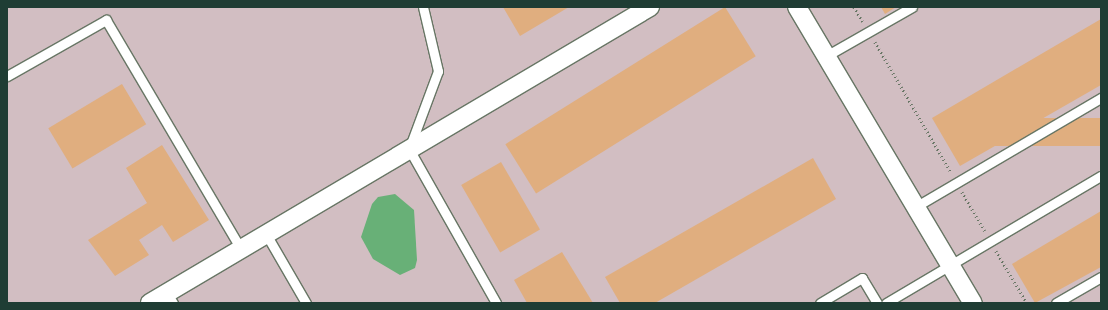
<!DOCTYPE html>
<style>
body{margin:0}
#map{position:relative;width:1108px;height:310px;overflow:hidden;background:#efdfbf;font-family:"Old Standard TT",serif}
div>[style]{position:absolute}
.industrial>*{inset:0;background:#d2bec2;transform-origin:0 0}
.forest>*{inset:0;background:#68b077}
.building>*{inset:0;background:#e0ae7f;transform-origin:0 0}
.path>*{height:2.5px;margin-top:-1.25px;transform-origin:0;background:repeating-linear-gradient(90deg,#687665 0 1px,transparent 0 4px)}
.roads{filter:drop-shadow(1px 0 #687665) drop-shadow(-1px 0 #687665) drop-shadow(0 1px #687665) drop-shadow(0 -1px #687665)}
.service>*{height:9px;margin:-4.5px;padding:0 4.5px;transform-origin:4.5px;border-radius:4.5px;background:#fff}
.minor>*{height:18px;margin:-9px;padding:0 9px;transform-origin:9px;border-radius:9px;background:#fff}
span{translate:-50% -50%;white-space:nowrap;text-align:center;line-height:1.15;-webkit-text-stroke:3px #fcf5e5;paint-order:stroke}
.frame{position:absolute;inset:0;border:8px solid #1f3d34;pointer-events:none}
</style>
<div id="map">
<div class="industrial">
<i style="left:7px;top:7px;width:1094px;height:296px"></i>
</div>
<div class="forest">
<i style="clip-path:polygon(395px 194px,414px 210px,417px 260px,415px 268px,400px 275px,373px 259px,361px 237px,372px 204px,378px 197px)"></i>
</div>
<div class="building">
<i style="clip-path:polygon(503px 7px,569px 7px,520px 36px)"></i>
<i style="left:725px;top:7px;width:58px;height:259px;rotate:58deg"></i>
<i style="clip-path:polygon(881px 7px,896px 7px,885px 14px)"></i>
<i style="clip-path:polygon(1101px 19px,1101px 85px,960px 166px,932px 118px)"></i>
<i style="left:122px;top:84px;width:47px;height:86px;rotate:59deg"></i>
<i style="left:1101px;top:118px;width:28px;height:136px;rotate:90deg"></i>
<i style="clip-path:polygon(162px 145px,209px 220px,173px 242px,162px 225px,139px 240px,149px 255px,115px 276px,88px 240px,147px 203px,126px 168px)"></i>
<i style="clip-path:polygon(813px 158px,836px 199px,655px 303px,620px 303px,605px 277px)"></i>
<i style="left:501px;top:162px;width:78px;height:46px;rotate:60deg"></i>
<i style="clip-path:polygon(1101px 211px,1101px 267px,1035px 303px,1012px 264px)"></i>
<i style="clip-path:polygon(562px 252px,593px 303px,527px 303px,514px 280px)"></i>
</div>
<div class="path">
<i style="left:854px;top:7px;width:17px;rotate:59deg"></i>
<i style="left:875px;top:42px;width:151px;rotate:59.7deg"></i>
<i style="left:962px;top:192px;width:45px;rotate:59.5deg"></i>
<i style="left:996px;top:251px;width:61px;rotate:59.2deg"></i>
</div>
<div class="roads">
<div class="service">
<i style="left:423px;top:7px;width:66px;rotate:76.8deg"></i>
<i style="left:438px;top:71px;width:83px;rotate:110.4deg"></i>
<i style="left:409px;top:149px;width:177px;rotate:60.5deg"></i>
<i style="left:826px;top:56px;width:99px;rotate:-29.7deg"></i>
<i style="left:7px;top:76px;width:114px;rotate:-29.5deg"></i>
<i style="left:106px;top:20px;width:266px;rotate:59.5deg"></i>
<i style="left:915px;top:207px;width:216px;rotate:-30.4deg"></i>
<i style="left:266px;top:234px;width:80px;rotate:59.9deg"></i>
<i style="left:167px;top:293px;width:12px;rotate:59deg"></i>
<i style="left:820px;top:303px;width:49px;rotate:-30.8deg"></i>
<i style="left:862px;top:278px;width:29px;rotate:59deg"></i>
<i style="left:886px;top:303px;width:250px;rotate:-30.6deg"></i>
<i style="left:1056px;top:303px;width:52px;rotate:-30deg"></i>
</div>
<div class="minor">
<i style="left:797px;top:7px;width:344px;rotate:59.3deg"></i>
<i style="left:150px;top:303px;width:581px;rotate:-30.63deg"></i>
</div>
</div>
<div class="frame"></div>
</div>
